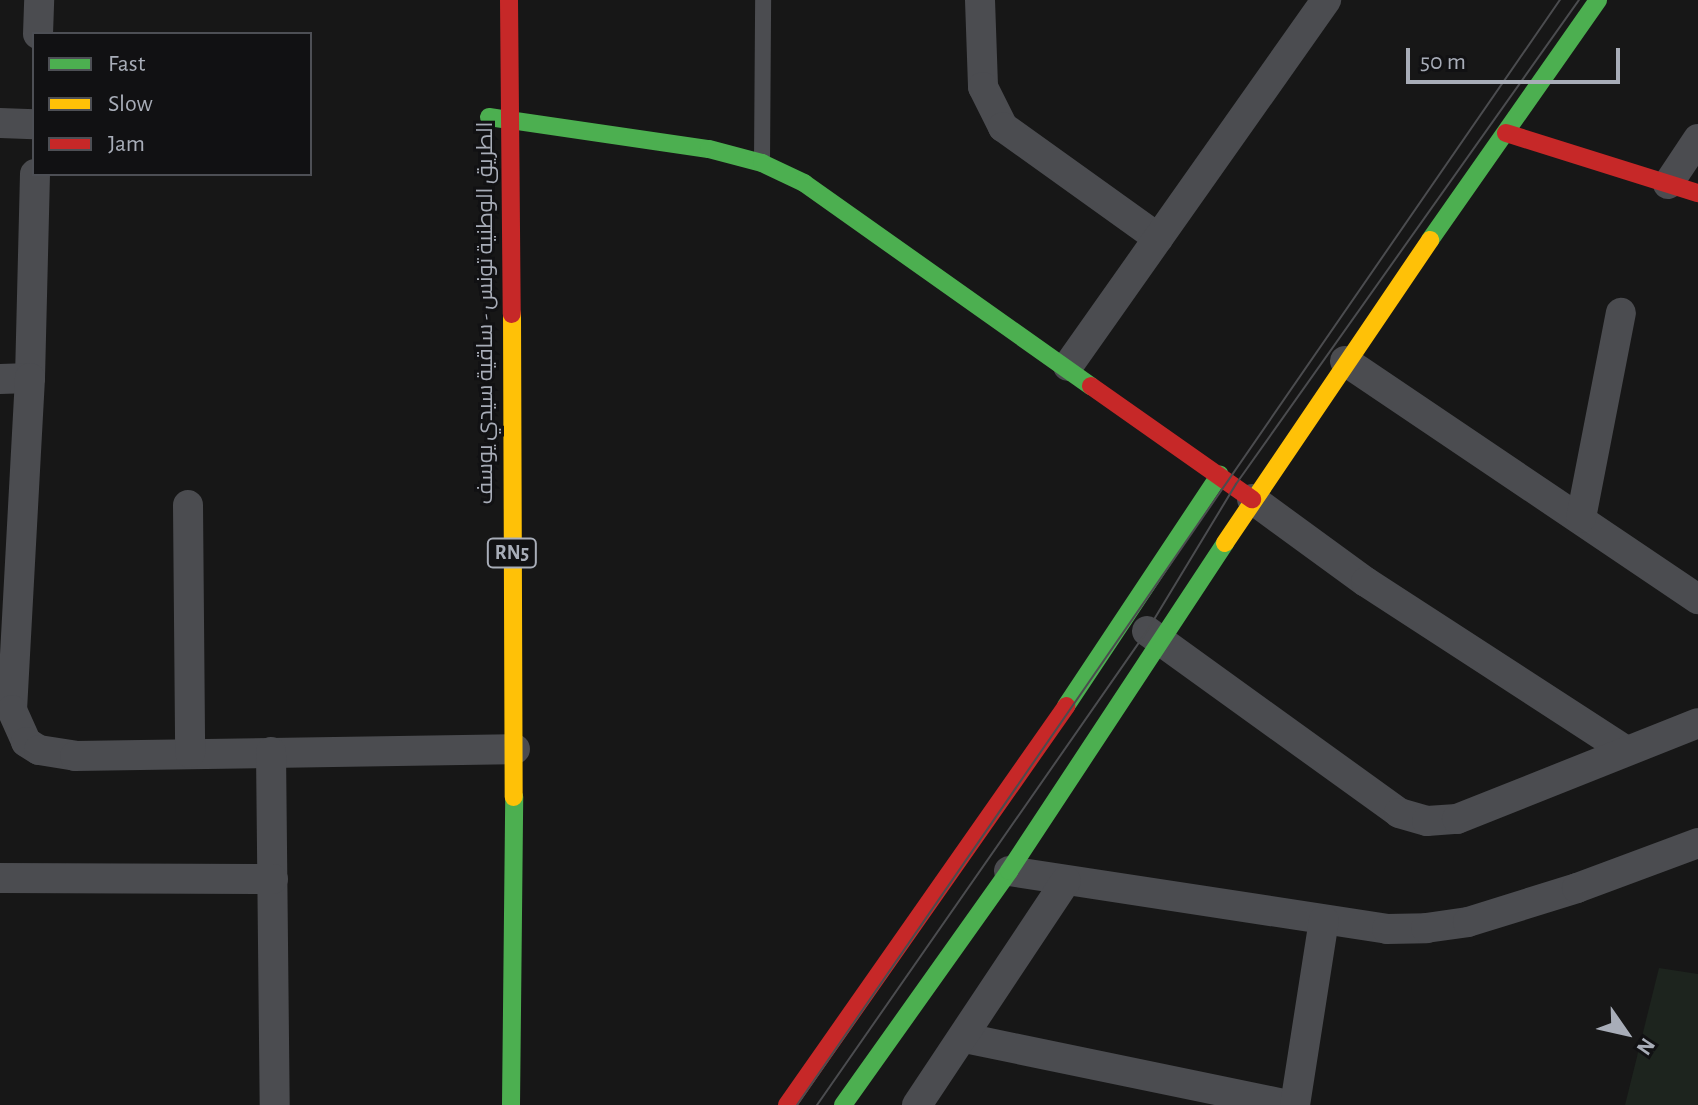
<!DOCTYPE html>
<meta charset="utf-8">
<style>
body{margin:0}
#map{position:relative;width:1698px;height:1105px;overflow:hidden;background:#171717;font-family:"Alegreya Sans",Cairo,sans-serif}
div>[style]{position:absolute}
.green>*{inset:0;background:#1d241e}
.lane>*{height:16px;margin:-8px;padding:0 8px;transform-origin:8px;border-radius:8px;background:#4b4c50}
.street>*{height:30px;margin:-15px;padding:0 15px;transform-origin:15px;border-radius:15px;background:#4b4c50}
.fast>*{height:18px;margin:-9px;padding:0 9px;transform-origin:9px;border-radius:9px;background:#4caf50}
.slow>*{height:18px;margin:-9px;padding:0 9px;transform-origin:9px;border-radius:9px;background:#ffc107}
.jam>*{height:18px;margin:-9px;padding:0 9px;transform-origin:9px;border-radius:9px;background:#c62828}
.tram>*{height:2px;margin:-1px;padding:0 1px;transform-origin:1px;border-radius:1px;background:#4b4c4f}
span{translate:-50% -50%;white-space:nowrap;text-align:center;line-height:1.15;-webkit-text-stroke:6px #111113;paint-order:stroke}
.shield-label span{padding:2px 6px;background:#111113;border:2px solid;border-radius:6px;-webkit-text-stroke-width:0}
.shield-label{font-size:20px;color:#a8adb8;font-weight:700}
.street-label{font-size:22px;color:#a8adb8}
.legend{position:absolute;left:32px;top:32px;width:280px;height:144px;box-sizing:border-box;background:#111113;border:2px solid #4d4f55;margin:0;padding:10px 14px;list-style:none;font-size:24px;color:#a8adb8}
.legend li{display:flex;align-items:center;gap:16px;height:40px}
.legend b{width:40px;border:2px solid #4d4f55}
.north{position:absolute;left:1586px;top:993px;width:80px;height:80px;-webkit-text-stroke:6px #111113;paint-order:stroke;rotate:124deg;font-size:22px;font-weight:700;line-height:32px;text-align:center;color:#a8adb8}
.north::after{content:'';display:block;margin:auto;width:28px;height:36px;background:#a8adb8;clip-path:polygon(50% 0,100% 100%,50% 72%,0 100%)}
.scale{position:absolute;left:1406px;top:48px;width:214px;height:36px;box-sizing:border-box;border:4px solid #a8adb8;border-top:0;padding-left:10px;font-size:24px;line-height:28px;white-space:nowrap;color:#a8adb8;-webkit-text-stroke:6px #111113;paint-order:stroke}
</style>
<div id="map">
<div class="green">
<i style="clip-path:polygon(1659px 968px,1698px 974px,1698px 1105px,1625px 1105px)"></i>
</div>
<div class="lane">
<i style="left:762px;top:162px;width:162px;rotate:-89.6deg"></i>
</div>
<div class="street">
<i style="left:980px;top:0;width:87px;rotate:88deg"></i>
<i style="left:983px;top:87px;width:45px;rotate:63.4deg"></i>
<i style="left:1003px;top:127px;width:191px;rotate:35.6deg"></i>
<i style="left:38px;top:34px;width:34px;rotate:-88deg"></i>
<i style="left:0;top:123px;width:34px;rotate:2deg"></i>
<i style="left:1668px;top:184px;width:54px;rotate:-56.3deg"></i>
<i style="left:1345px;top:361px;width:426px;rotate:34deg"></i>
<i style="left:1068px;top:366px;width:448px;rotate:-54.8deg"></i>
<i style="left:30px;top:378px;width:204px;rotate:-88.6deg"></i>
<i style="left:0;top:379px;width:30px;rotate:-2deg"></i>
<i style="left:30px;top:378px;width:332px;rotate:93.1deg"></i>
<i style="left:12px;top:710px;width:35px;rotate:66deg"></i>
<i style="left:26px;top:742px;width:15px;rotate:32deg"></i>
<i style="left:39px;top:750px;width:36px;rotate:9deg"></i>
<i style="left:75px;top:756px;width:440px;rotate:-0.9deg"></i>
<i style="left:1252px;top:499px;width:141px;rotate:36.1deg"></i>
<i style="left:1366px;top:582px;width:306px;rotate:33deg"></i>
<i style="left:188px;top:505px;width:248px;rotate:89.5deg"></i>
<i style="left:1581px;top:518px;width:209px;rotate:-79deg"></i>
<i style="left:1147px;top:631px;width:311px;rotate:35.8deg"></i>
<i style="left:1399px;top:813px;width:29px;rotate:16deg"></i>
<i style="left:1427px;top:821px;width:30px;rotate:-4deg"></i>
<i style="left:1457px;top:819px;width:259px;rotate:-21.7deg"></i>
<i style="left:271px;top:752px;width:353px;rotate:89.4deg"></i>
<i style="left:1009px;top:871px;width:382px;rotate:8.7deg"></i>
<i style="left:1387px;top:929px;width:39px;rotate:-1deg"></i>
<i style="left:1426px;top:928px;width:42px;rotate:-8.1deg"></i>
<i style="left:1468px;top:922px;width:114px;rotate:-17.3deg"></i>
<i style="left:1577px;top:888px;width:129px;rotate:-20.4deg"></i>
<i style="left:0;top:878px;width:273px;rotate:0.2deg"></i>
<i style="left:965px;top:1038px;width:330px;rotate:11.7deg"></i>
<i style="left:917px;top:1105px;width:269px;rotate:-56.4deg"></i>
<i style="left:1295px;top:1105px;width:187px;rotate:-81.1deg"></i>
</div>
<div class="fast">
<i style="left:489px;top:117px;width:222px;rotate:8.3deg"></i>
<i style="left:709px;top:149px;width:55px;rotate:14.8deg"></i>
<i style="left:762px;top:163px;width:47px;rotate:25.5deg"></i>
<i style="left:804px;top:183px;width:352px;rotate:35.3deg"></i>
<i style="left:1430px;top:240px;width:293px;rotate:-55deg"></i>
<i style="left:1066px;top:706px;width:278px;rotate:-56.4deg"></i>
<i style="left:511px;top:1105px;width:308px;rotate:-89.4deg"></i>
<i style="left:843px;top:1105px;width:287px;rotate:-54.6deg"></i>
<i style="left:1009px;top:871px;width:393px;rotate:-56.6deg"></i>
</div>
<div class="slow">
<i style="left:512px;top:314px;width:483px;rotate:89.8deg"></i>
<i style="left:1225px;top:543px;width:366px;rotate:-55.9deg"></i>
</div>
<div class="jam">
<i style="left:509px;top:0;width:314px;rotate:89.5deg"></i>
<i style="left:1506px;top:133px;width:201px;rotate:17.4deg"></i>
<i style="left:1091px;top:386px;width:197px;rotate:35.1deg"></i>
<i style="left:787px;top:1105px;width:487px;rotate:-55deg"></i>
</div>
<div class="tram">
<i style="left:797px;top:1105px;width:1343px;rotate:-55.38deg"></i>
<i style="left:817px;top:1105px;width:578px;rotate:-55.15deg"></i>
<i style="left:1147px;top:631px;width:172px;rotate:-58.8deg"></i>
<i style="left:1236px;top:484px;width:593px;rotate:-54.68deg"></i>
</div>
<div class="shield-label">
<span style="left:512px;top:553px">RN5</span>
</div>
<div class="street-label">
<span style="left:486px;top:313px;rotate:-90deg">الطريق الوطنية تونس - ساقية سيدي يوسف</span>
</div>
<ul class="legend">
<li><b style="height:10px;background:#4caf50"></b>Fast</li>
<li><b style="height:10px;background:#ffc107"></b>Slow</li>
<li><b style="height:10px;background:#c62828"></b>Jam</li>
</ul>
<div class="north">N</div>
<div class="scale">50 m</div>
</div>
